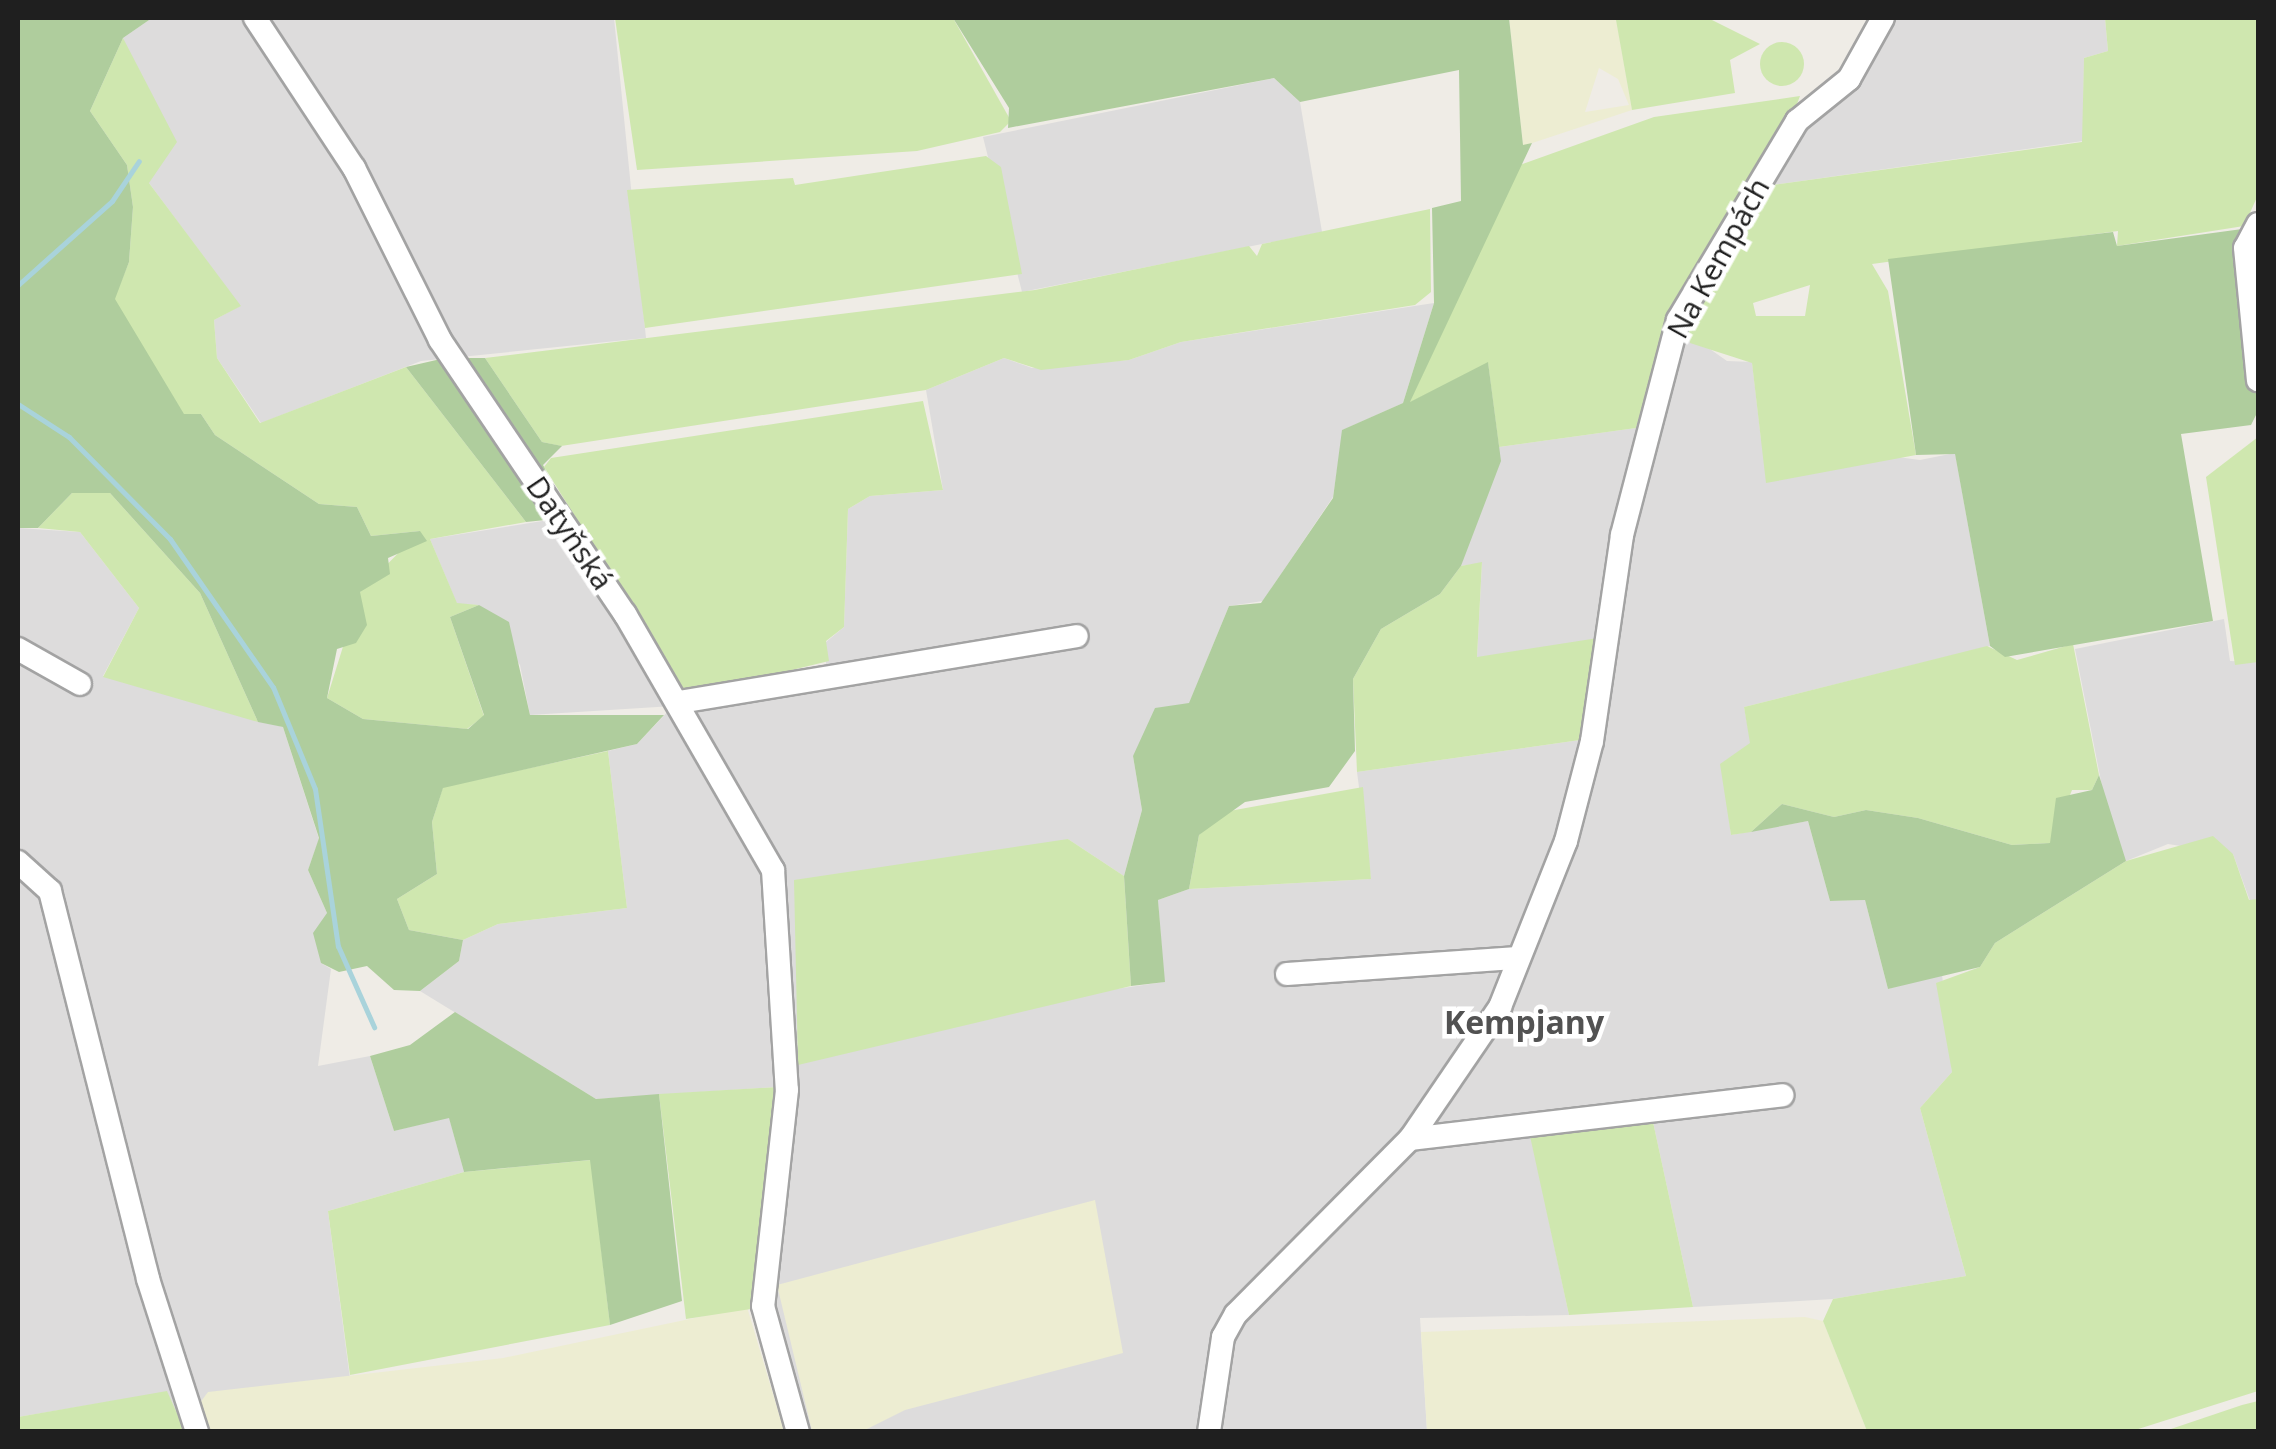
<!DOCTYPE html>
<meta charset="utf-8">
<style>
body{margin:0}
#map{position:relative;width:2276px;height:1449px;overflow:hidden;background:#efece6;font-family:"Open Sans",sans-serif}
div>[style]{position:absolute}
.residential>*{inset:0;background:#dddcdc}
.farmland>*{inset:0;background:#ededd2}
.grass>*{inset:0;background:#cfe7af}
.round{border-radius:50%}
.forest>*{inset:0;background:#afcd9d}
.stream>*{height:5px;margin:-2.5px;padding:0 2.5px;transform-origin:2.5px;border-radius:2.5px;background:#a9d3db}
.roads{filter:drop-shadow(2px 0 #a3a3a3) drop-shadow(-2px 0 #a3a3a3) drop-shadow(0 2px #a3a3a3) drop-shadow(0 -2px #a3a3a3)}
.minor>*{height:22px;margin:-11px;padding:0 11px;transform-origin:11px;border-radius:11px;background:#fff}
span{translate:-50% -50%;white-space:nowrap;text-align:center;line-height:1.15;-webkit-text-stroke:9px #fff;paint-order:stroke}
.street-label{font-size:30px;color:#1f1f1f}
.neighbourhood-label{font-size:32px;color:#525252;font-weight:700}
.frame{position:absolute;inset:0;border:20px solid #1f1f1f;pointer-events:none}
</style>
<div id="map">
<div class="residential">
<i style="clip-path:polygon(152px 18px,614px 18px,646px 338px,421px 361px,261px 423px,217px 358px,214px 320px,240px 306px,149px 183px,123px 38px)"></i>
<i style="clip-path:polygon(1890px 18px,2105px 18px,2108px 51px,2084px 58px,2083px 141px,1766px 186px,1791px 141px,1866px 73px)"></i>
<i style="clip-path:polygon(1274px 78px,1300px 102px,1322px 232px,1022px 292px,983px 137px)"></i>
<i style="clip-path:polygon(1434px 303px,1403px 403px,1343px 430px,1333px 497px,1263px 601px,1229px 606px,1189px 704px,1133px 756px,1142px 810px,1124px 876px,1068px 839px,1082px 994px,1164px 982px,1158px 900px,1189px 889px,1371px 879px,1357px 772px,1580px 740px,1477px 657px,1482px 563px,1461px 566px,1499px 447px,1636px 428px,1616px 532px,1687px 333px,1727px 361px,1752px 362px,1761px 439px,1920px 460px,1955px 453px,1990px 646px,1744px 707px,1751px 743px,1729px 817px,1731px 835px,1808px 821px,1830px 901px,1865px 900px,1888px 989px,1942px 974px,1952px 1072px,1920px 1108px,1966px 1276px,1833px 1299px,1693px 1307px,1653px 1122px,1531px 1136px,1569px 1315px,1420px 1318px,1427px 1431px,784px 1431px,749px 1280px,777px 1087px,596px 1099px,420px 991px,459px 961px,463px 940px,498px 924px,627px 908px,608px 751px,637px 744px,673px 706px,530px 715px,520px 665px,479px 605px,457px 604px,430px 539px,555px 519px,673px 699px,826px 665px,826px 642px,844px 627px,848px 509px,870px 496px,943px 490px,926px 390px,1004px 358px,1032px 368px,1129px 360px,1181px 342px)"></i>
<i style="clip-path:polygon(18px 528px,80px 532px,139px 608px,103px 676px,283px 727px,319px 839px,308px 870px,327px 913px,321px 963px,331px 969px,318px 1066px,370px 1056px,394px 1131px,449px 1117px,464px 1172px,328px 1211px,350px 1379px,202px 1414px,209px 1431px,185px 1431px,167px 1392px,18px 1417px)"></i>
<i style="clip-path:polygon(2224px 619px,2230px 661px,2258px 662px,2258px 899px,2250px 901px,2233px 854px,2168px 844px,2126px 861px,2112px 837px,2075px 649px)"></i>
</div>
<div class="farmland">
<i style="clip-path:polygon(evenodd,1509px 18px,1616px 18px,1632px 110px,1523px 146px,1509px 18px,1599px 68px,1618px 79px,1629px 105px,1585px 112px,1599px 68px)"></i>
<i style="clip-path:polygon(1095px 1200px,1123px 1353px,905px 1410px,863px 1431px,812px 1431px,777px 1285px)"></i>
<i style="clip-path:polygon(747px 1307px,784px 1431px,209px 1431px,199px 1404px,208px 1392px,503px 1358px)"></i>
<i style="clip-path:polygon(1805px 1317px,1823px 1321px,1867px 1431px,1427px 1431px,1421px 1332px)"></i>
</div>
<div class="grass">
<i style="clip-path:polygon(615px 18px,953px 18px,1011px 121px,1000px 132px,917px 151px,637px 170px)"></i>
<i style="clip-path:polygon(1708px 18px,1760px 44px,1730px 60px,1735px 93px,1632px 110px,1616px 20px)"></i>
<i style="clip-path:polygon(evenodd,2105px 18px,2258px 18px,2258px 195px,2244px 226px,2117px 246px,2118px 231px,1872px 264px,1888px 291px,1916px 455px,1766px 483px,1752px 363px,1690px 343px,1687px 325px,1666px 327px,1636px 428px,1499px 447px,1488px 363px,1409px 403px,1520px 165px,1654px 117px,1800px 96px,1766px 186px,2082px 142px,2084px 58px,2108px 51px,2105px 18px,1810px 285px,1805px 316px,1756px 316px,1753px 303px,1810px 285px)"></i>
<i style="clip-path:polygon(123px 38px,177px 142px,149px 183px,241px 306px,214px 320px,217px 358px,260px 423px,406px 367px,526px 522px,430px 539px,457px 603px,479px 605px,450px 617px,484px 716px,467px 729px,363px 719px,327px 698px,360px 592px,420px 531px,371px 536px,357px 507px,319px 504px,215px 435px,201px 414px,184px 415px,114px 299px,129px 262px,133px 207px,127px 165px,90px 111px)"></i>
<i class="round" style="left:1760px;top:42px;width:44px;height:44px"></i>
<i style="clip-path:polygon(986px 156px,1001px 167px,1022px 274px,645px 328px,627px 190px,793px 178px,795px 185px)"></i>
<i style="clip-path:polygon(1430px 209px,1431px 292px,1415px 305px,1181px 342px,1129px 360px,1041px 370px,1004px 358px,926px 390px,561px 446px,542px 442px,485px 358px,1035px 290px,1249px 246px,1257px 256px,1262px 244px)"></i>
<i style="clip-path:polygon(923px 401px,943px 490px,870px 496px,848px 509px,844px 627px,826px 641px,829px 661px,714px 689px,685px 691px,544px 467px,551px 458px)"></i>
<i style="clip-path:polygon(2258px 437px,2258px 662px,2235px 665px,2206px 477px)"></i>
<i style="clip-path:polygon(72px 493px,110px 493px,200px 593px,258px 722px,103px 677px,139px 608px,80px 532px,38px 528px)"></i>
<i style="clip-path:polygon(1482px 562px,1477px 657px,1598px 638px,1580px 740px,1357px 772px,1353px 679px,1381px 629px,1440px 594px,1461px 566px)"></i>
<i style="clip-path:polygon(2073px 644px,2099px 775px,2092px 790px,2072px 790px,2051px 843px,2012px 845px,1918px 818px,1866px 810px,1834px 817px,1782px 804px,1751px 832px,1731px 835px,1720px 764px,1750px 743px,1744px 707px,1987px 646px,2017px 660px)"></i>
<i style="clip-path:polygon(608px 751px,627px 908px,498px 924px,463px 940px,409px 930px,397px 899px,437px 874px,432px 822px,443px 787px)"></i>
<i style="clip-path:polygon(1363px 787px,1371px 879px,1189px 889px,1199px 835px,1224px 812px)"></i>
<i style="clip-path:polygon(2213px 836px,2233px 854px,2249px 900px,2258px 899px,2258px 1391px,2132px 1431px,1867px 1431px,1823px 1321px,1833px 1299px,1966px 1276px,1920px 1108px,1952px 1072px,1936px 983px,1980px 967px,1995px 943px,2126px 861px)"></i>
<i style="clip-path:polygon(1068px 839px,1124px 876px,1131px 986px,798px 1065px,794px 880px)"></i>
<i style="clip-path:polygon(778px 1087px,751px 1309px,686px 1319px,659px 1094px)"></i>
<i style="clip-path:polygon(1653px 1122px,1693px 1307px,1569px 1315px,1530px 1136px)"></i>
<i style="clip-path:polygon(591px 1160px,610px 1325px,350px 1375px,328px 1211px,464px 1172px)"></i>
<i style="clip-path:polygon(167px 1391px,185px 1431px,18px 1431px,18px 1417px)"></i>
<i style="clip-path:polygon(2258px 1401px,2258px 1431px,2165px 1431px,2242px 1405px)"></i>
</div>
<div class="forest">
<i style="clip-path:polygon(18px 18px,152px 18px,123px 38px,90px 111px,127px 165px,133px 207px,129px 262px,115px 299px,184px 414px,201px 414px,215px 435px,319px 504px,357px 507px,371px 536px,420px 531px,427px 541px,388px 558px,390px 574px,360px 592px,367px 625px,356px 643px,337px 649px,327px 698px,363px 719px,468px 729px,484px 715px,450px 617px,479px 605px,509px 622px,530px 715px,664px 715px,637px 744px,443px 788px,432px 822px,437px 874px,397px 899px,409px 930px,463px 940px,459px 961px,420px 991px,394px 990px,367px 966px,339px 972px,321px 963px,313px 933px,327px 913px,308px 870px,319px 838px,283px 727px,258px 722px,200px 593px,110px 493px,72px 493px,38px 528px,18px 528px)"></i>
<i style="clip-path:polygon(953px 18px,1509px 18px,1523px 145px,1532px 143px,1410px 402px,1488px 362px,1501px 461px,1461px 566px,1440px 594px,1381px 629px,1353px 679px,1355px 751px,1329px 787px,1245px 802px,1199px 835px,1189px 889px,1158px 900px,1165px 982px,1131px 986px,1124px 876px,1142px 810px,1133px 756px,1155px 708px,1189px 703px,1229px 606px,1261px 603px,1333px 498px,1342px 430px,1403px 403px,1434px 303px,1432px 208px,1461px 201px,1459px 70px,1300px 102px,1274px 78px,1008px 128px,1009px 108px)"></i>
<i style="clip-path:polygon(2257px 227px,2258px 411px,2251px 425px,2181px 434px,2213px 621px,2005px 657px,1990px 646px,1955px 454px,1916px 455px,1888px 259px,2113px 232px,2117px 246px)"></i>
<i style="clip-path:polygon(445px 358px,485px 358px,542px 442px,562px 446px,543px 465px,565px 506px,555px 519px,526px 522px,406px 367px)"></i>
<i style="clip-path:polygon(2099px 775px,2126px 861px,1995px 943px,1980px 967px,1888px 989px,1865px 900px,1830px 901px,1808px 821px,1751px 832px,1782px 804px,1834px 817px,1866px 810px,1918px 818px,2012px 845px,2050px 843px,2056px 798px,2092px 790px)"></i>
<i style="clip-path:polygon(455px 1012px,596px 1099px,659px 1094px,682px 1301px,610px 1325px,590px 1160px,464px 1172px,449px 1118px,394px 1131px,370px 1056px,410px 1045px)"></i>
</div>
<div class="stream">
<i style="left:18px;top:285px;width:126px;rotate:-41.8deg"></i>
<i style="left:112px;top:201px;width:48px;rotate:-56deg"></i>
<i style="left:18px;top:404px;width:61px;rotate:32.9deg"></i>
<i style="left:69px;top:437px;width:144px;rotate:45.3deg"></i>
<i style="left:170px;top:539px;width:180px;rotate:55.2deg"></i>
<i style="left:273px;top:687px;width:110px;rotate:67.6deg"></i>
<i style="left:315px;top:789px;width:159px;rotate:81.7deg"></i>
<i style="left:338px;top:946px;width:89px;rotate:66deg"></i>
</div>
<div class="roads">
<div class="minor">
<i style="left:255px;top:18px;width:180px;rotate:56.6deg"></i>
<i style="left:354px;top:168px;width:192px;rotate:63.4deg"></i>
<i style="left:440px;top:340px;width:331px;rotate:56deg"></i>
<i style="left:625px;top:614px;width:296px;rotate:60deg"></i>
<i style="left:773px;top:870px;width:220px;rotate:86.4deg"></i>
<i style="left:787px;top:1090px;width:217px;rotate:96.3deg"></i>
<i style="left:763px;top:1306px;width:131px;rotate:74.5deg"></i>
<i style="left:2258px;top:224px;width:27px;rotate:118deg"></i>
<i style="left:2245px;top:248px;width:133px;rotate:84.4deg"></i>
<i style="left:18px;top:649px;width:71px;rotate:29.4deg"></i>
<i style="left:679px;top:702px;width:403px;rotate:-9.4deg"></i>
<i style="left:18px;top:862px;width:43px;rotate:42.2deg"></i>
<i style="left:50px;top:891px;width:400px;rotate:75.8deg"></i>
<i style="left:148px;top:1279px;width:161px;rotate:72.2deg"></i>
<i style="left:1287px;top:974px;width:231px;rotate:-4deg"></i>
<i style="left:1410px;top:1139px;width:375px;rotate:-6.7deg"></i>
<i style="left:1209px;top:1432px;width:96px;rotate:-81.6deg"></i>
<i style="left:1223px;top:1337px;width:26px;rotate:-61deg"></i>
<i style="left:1236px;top:1314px;width:247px;rotate:-45.2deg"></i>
<i style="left:1410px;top:1139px;width:160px;rotate:-55.7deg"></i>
<i style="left:1500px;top:1007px;width:179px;rotate:-68.3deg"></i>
<i style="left:1566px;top:841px;width:103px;rotate:-75.4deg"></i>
<i style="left:1592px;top:741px;width:208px;rotate:-81.7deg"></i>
<i style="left:1622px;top:535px;width:222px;rotate:-75.4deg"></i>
<i style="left:1678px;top:320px;width:232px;rotate:-59.1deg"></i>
<i style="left:1797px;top:121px;width:67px;rotate:-38.9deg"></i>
<i style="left:1849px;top:79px;width:70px;rotate:-60.9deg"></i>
</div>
</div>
<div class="street-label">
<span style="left:1718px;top:258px;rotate:-61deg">Na Kempách</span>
<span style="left:570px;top:533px;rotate:56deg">Datyňská</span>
</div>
<div class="neighbourhood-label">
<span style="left:1524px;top:1022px">Kempjany</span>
</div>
<div class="frame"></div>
</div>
